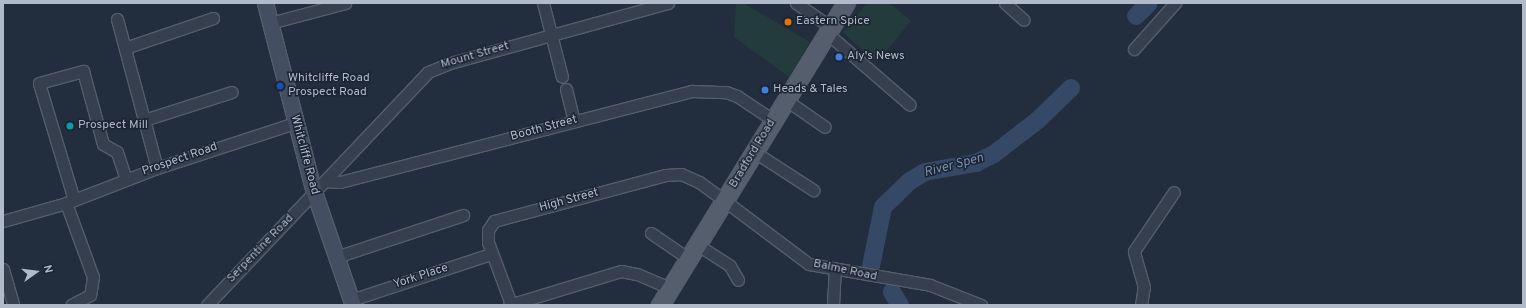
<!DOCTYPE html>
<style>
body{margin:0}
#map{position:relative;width:1526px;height:308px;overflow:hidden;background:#222d3d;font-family:Overpass,sans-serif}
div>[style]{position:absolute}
.green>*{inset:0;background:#243b3e}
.river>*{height:18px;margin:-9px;padding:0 9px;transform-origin:9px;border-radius:9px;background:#354865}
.roads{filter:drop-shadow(1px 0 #545d6b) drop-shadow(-1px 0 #545d6b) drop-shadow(0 1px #545d6b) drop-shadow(0 -1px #545d6b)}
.street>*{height:11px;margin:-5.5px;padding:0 5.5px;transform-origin:5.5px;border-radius:5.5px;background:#363f4d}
.secondary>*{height:15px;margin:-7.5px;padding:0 7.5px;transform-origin:7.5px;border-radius:7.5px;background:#434e60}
.primary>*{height:17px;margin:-8.5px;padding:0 8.5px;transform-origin:8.5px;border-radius:8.5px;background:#545e6d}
.dots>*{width:11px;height:11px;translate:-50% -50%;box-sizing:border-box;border:2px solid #1b2432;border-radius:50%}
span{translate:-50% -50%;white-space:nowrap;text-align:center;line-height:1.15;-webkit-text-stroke:3px #1b2432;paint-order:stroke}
.poi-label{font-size:12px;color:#b1bac8}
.left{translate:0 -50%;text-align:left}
.street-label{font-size:12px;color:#b1bac8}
.water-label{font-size:13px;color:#7790b2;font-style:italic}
.frame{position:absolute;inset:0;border:4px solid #b1bac8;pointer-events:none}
.north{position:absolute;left:16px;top:252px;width:40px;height:40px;-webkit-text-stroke:3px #1b2432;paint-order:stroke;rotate:76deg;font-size:11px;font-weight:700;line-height:16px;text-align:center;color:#b1bac8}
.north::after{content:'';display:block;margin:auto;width:14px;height:18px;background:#b1bac8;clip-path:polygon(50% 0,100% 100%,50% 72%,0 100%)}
</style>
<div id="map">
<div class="green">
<i style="clip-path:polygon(736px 3px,743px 3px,810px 42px,789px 77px,734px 37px)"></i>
<i style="clip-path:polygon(867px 3px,889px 3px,911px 21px,877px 62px,843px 33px)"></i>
</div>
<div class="river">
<i style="left:1136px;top:16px;width:18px;rotate:-45deg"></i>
<i style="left:871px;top:266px;width:60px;rotate:-78.5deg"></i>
<i style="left:883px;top:207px;width:37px;rotate:-44deg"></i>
<i style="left:910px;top:181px;width:17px;rotate:-31deg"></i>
<i style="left:925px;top:172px;width:52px;rotate:-10deg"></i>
<i style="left:976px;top:163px;width:20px;rotate:-27deg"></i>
<i style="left:994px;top:154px;width:56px;rotate:-37.7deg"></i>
<i style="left:1038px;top:120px;width:46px;rotate:-44.1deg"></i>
<i style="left:892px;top:292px;width:15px;rotate:58deg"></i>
</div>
<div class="roads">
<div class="street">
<i style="left:543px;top:3px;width:76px;rotate:75.6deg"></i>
<i style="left:796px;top:3px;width:44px;rotate:34.8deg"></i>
<i style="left:1005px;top:3px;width:25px;rotate:42deg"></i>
<i style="left:117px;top:19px;width:154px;rotate:75deg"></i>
<i style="left:270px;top:23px;width:78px;rotate:-14.9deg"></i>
<i style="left:828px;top:34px;width:108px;rotate:40.9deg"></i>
<i style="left:125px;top:48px;width:93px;rotate:-18.8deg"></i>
<i style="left:1134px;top:49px;width:62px;rotate:-48.3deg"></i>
<i style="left:566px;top:89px;width:33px;rotate:76deg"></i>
<i style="left:786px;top:100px;width:47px;rotate:34.7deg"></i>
<i style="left:144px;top:120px;width:92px;rotate:-17.7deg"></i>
<i style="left:753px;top:151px;width:72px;rotate:33deg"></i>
<i style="left:325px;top:181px;width:15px;rotate:4deg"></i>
<i style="left:340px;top:182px;width:364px;rotate:-14.5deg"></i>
<i style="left:692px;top:91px;width:34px;rotate:2deg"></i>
<i style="left:726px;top:92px;width:12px;rotate:20deg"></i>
<i style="left:737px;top:96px;width:43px;rotate:33.7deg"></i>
<i style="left:74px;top:200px;width:122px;rotate:-106.7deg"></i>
<i style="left:39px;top:83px;width:46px;rotate:-15.3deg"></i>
<i style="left:83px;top:71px;width:76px;rotate:74.7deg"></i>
<i style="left:103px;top:144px;width:16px;rotate:30deg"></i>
<i style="left:117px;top:152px;width:29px;rotate:72deg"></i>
<i style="left:66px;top:203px;width:79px;rotate:70deg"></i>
<i style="left:93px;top:277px;width:18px;rotate:99deg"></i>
<i style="left:90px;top:295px;width:21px;rotate:152deg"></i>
<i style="left:3px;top:221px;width:66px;rotate:-15.9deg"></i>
<i style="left:66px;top:203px;width:97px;rotate:-21deg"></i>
<i style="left:157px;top:168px;width:145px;rotate:-18.1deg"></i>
<i style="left:651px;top:233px;width:46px;rotate:34.4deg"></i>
<i style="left:698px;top:245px;width:38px;rotate:33deg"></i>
<i style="left:730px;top:266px;width:16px;rotate:60deg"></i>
<i style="left:336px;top:257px;width:134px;rotate:-18.3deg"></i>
<i style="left:3px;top:269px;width:37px;rotate:74deg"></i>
<i style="left:351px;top:300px;width:147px;rotate:-18.2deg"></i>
<i style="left:511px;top:304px;width:66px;rotate:-110.4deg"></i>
<i style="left:488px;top:242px;width:12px;rotate:-90deg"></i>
<i style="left:488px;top:230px;width:11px;rotate:-56deg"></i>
<i style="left:494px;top:221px;width:178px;rotate:-15deg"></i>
<i style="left:666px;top:175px;width:15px;rotate:-4deg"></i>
<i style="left:681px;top:174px;width:20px;rotate:24deg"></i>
<i style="left:699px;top:182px;width:32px;rotate:36deg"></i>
<i style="left:725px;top:201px;width:105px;rotate:36.9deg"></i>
<i style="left:809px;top:264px;width:123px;rotate:9.8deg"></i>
<i style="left:930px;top:285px;width:55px;rotate:21.4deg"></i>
<i style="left:207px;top:305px;width:321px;rotate:-46.5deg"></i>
<i style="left:428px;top:72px;width:24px;rotate:-22deg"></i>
<i style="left:450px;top:63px;width:226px;rotate:-15.4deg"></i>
<i style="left:509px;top:305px;width:117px;rotate:-16.9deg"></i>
<i style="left:621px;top:271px;width:16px;rotate:11deg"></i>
<i style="left:637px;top:274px;width:36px;rotate:23deg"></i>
<i style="left:833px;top:305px;width:35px;rotate:-87deg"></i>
<i style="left:1141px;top:305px;width:18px;rotate:-81deg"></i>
<i style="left:1144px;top:287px;width:37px;rotate:-106deg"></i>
<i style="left:1134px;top:251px;width:71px;rotate:-55.9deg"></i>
</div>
<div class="secondary">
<i style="left:265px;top:3px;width:195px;rotate:75.5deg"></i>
<i style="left:314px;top:192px;width:120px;rotate:71deg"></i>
</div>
<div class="primary">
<i style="left:660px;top:305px;width:355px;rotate:-58.4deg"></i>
</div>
</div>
<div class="dots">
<i style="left:788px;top:22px;background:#e8710a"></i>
<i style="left:839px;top:57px;background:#3f7fe0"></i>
<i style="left:280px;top:86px;background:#1a4fb4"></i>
<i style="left:765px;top:90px;background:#3f7fe0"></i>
<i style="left:70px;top:126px;background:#0f9aa8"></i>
</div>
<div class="poi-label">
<span class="left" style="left:796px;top:22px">Eastern Spice</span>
<span class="left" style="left:847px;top:57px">Aly's News</span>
<span class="left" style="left:288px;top:86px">Whitcliffe Road<br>Prospect Road</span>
<span class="left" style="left:773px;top:90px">Heads &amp; Tales</span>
<span class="left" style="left:78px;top:126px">Prospect Mill</span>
</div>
<div class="street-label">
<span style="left:475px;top:56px;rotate:-16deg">Mount Street</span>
<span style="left:544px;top:129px;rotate:-15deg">Booth Street</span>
<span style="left:753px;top:154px;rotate:-59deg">Bradford Road</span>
<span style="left:304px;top:155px;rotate:75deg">Whitcliffe Road</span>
<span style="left:180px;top:160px;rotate:-19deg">Prospect Road</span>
<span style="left:569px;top:201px;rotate:-15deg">High Street</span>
<span style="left:261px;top:249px;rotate:-46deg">Serpentine Road</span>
<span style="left:845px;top:271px;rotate:12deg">Balme Road</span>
<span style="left:421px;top:277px;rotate:-18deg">York Place</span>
</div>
<div class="water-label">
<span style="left:954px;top:166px;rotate:-15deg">River Spen</span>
</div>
<div class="frame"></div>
<div class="north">N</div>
</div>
